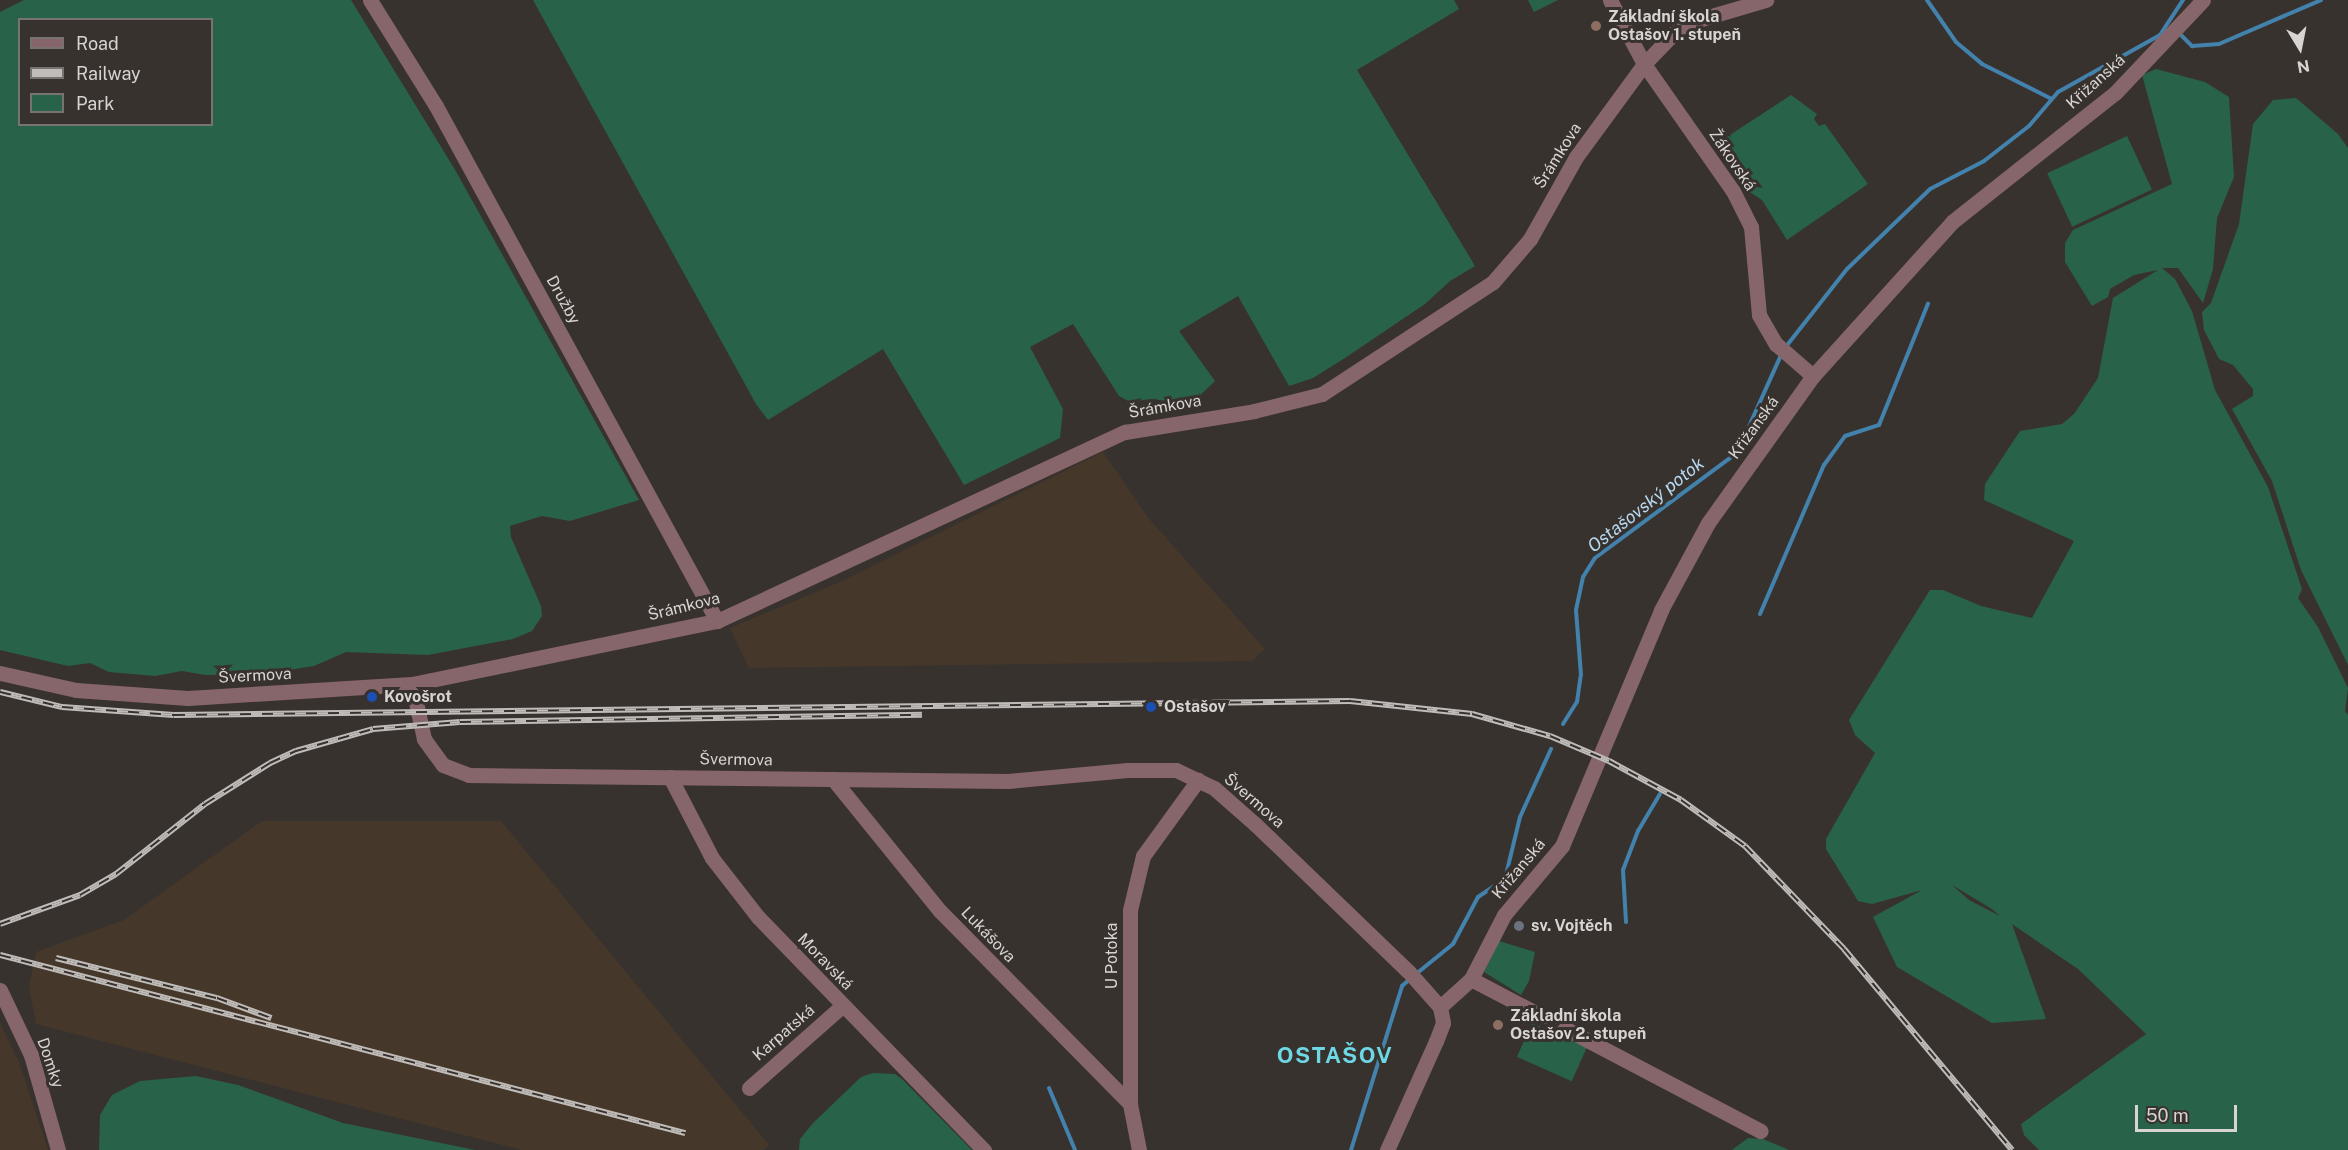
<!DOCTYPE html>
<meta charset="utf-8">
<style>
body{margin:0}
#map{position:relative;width:2348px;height:1150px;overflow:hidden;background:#38322e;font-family:"Public Sans",sans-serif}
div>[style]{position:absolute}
.industrial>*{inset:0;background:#45382a}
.green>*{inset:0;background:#286249;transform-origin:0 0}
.stream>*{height:4px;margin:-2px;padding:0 2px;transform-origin:2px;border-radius:2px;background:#4282ad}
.minor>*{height:15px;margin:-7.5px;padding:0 7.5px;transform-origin:7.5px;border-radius:7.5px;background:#86666a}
.rail>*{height:6px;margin-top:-3px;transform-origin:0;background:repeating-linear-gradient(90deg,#38322e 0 11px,#c0bcb9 0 22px);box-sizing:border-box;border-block:2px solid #c0bcb9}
.dots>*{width:16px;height:16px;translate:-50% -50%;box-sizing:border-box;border:3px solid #38322e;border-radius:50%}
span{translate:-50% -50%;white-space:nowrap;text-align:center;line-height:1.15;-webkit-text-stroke:6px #38322e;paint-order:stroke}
.poi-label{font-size:16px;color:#d8d4d2;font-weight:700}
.left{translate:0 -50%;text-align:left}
.street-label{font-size:16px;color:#d8d4d2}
.water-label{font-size:18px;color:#b7d8f1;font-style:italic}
.district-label{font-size:22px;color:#6dd7e5;font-weight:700;letter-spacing:1.5px}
.legend{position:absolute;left:18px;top:18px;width:195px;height:108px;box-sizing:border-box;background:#38322e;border:2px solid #787370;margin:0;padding:8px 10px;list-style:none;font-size:18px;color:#d8d4d2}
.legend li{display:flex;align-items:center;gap:12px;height:30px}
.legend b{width:30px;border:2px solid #787370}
.north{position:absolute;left:2270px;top:18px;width:60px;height:60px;-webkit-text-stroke:4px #38322e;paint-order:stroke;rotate:170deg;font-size:16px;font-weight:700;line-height:24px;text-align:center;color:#d8d4d2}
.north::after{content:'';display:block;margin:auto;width:21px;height:27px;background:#d8d4d2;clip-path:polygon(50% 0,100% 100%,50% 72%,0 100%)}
.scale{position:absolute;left:2135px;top:1105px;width:102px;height:27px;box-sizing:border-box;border:3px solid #d8d4d2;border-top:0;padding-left:8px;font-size:18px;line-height:21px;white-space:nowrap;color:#d8d4d2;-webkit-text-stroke:4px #38322e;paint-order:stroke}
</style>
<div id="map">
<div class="industrial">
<i style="clip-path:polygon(1103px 452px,1149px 519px,1265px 649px,1252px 661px,749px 668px,730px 628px,840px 582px)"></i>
<i style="clip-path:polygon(262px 821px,501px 821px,769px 1145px,763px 1150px,522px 1150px,36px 1024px,29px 986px,36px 952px,124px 920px)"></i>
<i style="clip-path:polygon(0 1023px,19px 1062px,48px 1150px,0 1150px)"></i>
</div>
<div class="green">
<i style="clip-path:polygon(evenodd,24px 0,351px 0,454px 168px,639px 500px,570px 521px,542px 516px,510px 526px,511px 537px,541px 606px,542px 616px,532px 631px,513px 639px,428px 655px,346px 652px,314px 666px,262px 674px,205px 675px,182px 671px,155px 676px,109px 672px,90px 663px,68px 666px,0 650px,0 12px,24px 0,20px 20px,212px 20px,212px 124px,20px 124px,20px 20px)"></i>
<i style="clip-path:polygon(533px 0,1454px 0,1459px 9px,1357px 70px,1475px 266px,1450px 281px,1425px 304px,1345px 358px,1313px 378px,1289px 386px,1238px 296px,1179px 331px,1215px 381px,1196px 399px,1174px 402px,1150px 399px,1130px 402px,1119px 396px,1073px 324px,1030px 347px,1063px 409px,1060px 438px,964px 485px,883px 349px,768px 420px,756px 404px)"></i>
<i style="clip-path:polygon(1528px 0,1558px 0,1534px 12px)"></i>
<i style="clip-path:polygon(evenodd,2156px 69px,2205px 82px,2229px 97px,2234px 177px,2217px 218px,2213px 269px,2203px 303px,2178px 268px,2162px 268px,2175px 279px,2192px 311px,2215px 390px,2268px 487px,2302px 589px,2298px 598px,2318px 627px,2348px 688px,2345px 711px,2348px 715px,2348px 1150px,2039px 1150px,2024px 1135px,2021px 1124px,2146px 1034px,2078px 969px,2012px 924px,2046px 1019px,1992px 1023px,1897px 967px,1873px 917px,1922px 890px,1872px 904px,1858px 901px,1826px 849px,1826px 839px,1875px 753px,1855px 735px,1849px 720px,1930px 590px,1943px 590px,1981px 606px,2032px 618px,2074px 541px,1984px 500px,1985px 484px,2020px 431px,2062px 424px,2074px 414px,2098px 378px,2113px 298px,2158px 270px,2134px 275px,2110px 289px,2108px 297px,2092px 306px,2065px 262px,2065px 243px,2073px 230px,2172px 184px,2142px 75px,2156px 69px,1952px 885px,1992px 909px,2000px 916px,1969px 900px,1952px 885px)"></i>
<i style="clip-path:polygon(1791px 95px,1817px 114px,1814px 119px,1819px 126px,1825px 124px,1868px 184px,1787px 240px,1762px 200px,1745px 189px,1713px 146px)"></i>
<i style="clip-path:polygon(2296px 98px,2338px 134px,2348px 148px,2348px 665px,2301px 570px,2272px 481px,2232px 409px,2253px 396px,2253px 389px,2233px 365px,2219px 359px,2204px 330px,2202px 312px,2211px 303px,2239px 224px,2253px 124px,2273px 100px)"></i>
<i style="left:2127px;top:136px;width:59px;height:88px;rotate:65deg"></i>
<i style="clip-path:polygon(1499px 941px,1535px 952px,1529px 981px,1521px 995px,1484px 972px)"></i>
<i style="left:1532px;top:1023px;width:60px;height:37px;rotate:24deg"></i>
<i style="clip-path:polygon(873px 1073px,895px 1074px,902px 1079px,972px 1150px,799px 1150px,800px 1139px,813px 1123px,861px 1077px)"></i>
<i style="clip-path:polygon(196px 1076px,238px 1085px,343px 1123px,475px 1150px,99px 1150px,100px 1115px,112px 1095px,140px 1081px)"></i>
<i style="clip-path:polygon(1748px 1138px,1763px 1139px,1789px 1150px,1732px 1150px)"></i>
</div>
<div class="stream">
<i style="left:1927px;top:0;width:51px;rotate:55.4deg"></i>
<i style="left:1956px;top:42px;width:34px;rotate:40deg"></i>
<i style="left:1982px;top:64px;width:78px;rotate:26.6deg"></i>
<i style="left:2181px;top:35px;width:16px;rotate:45deg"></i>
<i style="left:2192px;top:46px;width:27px;rotate:-4deg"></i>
<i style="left:2219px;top:44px;width:111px;rotate:-23.3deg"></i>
<i style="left:1788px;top:344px;width:95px;rotate:-51.8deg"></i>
<i style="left:1847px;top:269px;width:115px;rotate:-43.9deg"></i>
<i style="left:1930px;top:189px;width:61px;rotate:-27.4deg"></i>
<i style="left:1984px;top:161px;width:57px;rotate:-37.9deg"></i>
<i style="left:2029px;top:126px;width:45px;rotate:-49.5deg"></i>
<i style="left:2058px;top:92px;width:117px;rotate:-29.2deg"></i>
<i style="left:2160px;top:35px;width:42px;rotate:-56.7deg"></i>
<i style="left:1760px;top:614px;width:162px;rotate:-66.8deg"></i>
<i style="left:1824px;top:465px;width:36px;rotate:-54deg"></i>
<i style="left:1845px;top:436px;width:36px;rotate:-18deg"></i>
<i style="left:1879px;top:425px;width:131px;rotate:-68deg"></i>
<i style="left:1563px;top:724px;width:26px;rotate:-58deg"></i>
<i style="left:1577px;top:702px;width:27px;rotate:-82deg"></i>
<i style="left:1581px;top:675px;width:65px;rotate:-94.4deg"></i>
<i style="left:1576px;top:610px;width:34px;rotate:-78deg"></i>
<i style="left:1583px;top:577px;width:22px;rotate:-58deg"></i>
<i style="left:1595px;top:558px;width:177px;rotate:-36.5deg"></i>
<i style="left:1737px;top:453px;width:107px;rotate:-65.8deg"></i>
<i style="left:1626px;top:922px;width:52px;rotate:-93.3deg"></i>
<i style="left:1623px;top:870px;width:42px;rotate:-69deg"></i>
<i style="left:1638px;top:831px;width:43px;rotate:-59.3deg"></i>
<i style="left:1416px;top:974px;width:48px;rotate:-39deg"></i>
<i style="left:1453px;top:944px;width:53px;rotate:-62deg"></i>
<i style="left:1478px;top:897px;width:32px;rotate:-34deg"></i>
<i style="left:1505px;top:879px;width:64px;rotate:-76.4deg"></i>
<i style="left:1520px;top:817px;width:75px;rotate:-65.5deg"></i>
<i style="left:1049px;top:1088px;width:67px;rotate:67.2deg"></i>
<i style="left:1351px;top:1150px;width:172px;rotate:-72.7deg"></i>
<i style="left:1402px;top:986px;width:11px;rotate:-41deg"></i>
</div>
<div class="minor">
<i style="left:370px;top:0;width:125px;rotate:58.1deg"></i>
<i style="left:436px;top:106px;width:587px;rotate:61.38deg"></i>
<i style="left:1610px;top:0;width:72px;rotate:62deg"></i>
<i style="left:1644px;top:64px;width:155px;rotate:55deg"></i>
<i style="left:1733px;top:191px;width:40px;rotate:63.4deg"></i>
<i style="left:1751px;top:227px;width:88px;rotate:84.8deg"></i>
<i style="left:1759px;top:315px;width:34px;rotate:60deg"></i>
<i style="left:1776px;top:344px;width:49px;rotate:40.9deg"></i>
<i style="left:0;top:673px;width:78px;rotate:12.6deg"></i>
<i style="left:76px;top:690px;width:112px;rotate:4.1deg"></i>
<i style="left:188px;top:698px;width:224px;rotate:-3.6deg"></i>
<i style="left:412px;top:684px;width:56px;rotate:77.7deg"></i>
<i style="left:424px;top:739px;width:32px;rotate:54deg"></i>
<i style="left:443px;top:765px;width:28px;rotate:21deg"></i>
<i style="left:469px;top:775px;width:539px;rotate:0.64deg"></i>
<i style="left:1008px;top:781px;width:120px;rotate:-5.3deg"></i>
<i style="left:1127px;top:770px;width:49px"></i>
<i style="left:1176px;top:770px;width:42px;rotate:25.3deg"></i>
<i style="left:1214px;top:788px;width:55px;rotate:41.3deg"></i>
<i style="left:1255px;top:824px;width:212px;rotate:43.9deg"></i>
<i style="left:1408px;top:971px;width:48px;rotate:48.4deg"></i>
<i style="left:1440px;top:1007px;width:16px;rotate:79deg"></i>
<i style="left:1443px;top:1023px;width:19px;rotate:111deg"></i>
<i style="left:1436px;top:1041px;width:120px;rotate:114.2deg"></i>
<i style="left:412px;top:684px;width:311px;rotate:-11.7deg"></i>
<i style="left:717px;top:621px;width:450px;rotate:-24.9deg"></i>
<i style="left:1125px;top:432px;width:131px;rotate:-9.2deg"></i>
<i style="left:1254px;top:411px;width:70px;rotate:-14deg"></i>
<i style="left:1322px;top:394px;width:204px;rotate:-33.2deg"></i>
<i style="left:1493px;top:282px;width:57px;rotate:-49.3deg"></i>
<i style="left:1530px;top:239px;width:94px;rotate:-60.7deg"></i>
<i style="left:1576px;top:157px;width:115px;rotate:-53.8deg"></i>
<i style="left:1644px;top:64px;width:43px;rotate:-45.9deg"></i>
<i style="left:1674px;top:33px;width:30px;rotate:-27deg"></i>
<i style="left:1701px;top:19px;width:68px;rotate:-16.3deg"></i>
<i style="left:670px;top:777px;width:91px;rotate:62.6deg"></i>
<i style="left:712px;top:858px;width:75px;rotate:52.1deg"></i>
<i style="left:758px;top:917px;width:325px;rotate:45.9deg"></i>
<i style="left:833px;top:779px;width:170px;rotate:51deg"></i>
<i style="left:940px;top:911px;width:271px;rotate:45.4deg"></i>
<i style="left:1471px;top:979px;width:327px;rotate:27.7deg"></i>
<i style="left:0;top:990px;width:72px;rotate:64.5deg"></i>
<i style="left:31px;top:1055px;width:99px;rotate:74.1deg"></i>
<i style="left:1440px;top:1007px;width:42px;rotate:-42.1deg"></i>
<i style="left:1471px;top:979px;width:72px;rotate:-62.7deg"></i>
<i style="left:1504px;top:915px;width:90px;rotate:-50deg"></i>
<i style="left:1562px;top:846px;width:256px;rotate:-67.2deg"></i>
<i style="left:1661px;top:610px;width:99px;rotate:-61.6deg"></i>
<i style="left:1708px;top:523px;width:181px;rotate:-54.5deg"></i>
<i style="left:1813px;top:376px;width:207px;rotate:-47.9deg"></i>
<i style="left:1952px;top:222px;width:208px;rotate:-38.4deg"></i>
<i style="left:2115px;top:93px;width:128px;rotate:-46.6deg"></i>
<i style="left:749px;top:1088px;width:124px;rotate:-41.4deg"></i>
<i style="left:1139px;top:1150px;width:47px;rotate:-101.1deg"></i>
<i style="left:1130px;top:1104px;width:194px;rotate:-90deg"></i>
<i style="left:1130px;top:910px;width:56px;rotate:-76.5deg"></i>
<i style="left:1143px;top:856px;width:94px;rotate:-54.1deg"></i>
</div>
<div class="rail">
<i style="left:0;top:692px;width:64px;rotate:13.6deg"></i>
<i style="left:62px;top:707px;width:112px;rotate:4.1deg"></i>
<i style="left:174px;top:715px;width:1176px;rotate:-0.68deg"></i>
<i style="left:1350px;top:701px;width:123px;rotate:6.1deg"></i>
<i style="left:1472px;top:714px;width:81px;rotate:15.8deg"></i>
<i style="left:1550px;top:736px;width:64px;rotate:23deg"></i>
<i style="left:1609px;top:761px;width:82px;rotate:28.4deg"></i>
<i style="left:1681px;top:800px;width:79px;rotate:35.7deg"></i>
<i style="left:1745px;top:846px;width:143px;rotate:46.1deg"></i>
<i style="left:1844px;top:949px;width:262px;rotate:50.1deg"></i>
<i style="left:0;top:924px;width:85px;rotate:-19.9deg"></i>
<i style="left:80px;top:895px;width:42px;rotate:-30.3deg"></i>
<i style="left:116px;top:874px;width:113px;rotate:-38.2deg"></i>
<i style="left:205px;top:804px;width:77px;rotate:-32.2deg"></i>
<i style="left:270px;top:763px;width:29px;rotate:-25deg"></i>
<i style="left:296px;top:751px;width:80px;rotate:-15.9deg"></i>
<i style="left:373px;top:729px;width:87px;rotate:-4.6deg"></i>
<i style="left:460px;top:722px;width:462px;rotate:-0.9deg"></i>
<i style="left:0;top:955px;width:708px;rotate:14.57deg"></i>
<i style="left:56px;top:958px;width:166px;rotate:14deg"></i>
<i style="left:217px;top:998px;width:58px;rotate:20.3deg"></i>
</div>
<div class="dots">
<i style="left:1596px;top:26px;background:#8d6e63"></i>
<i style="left:372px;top:697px;background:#1a4fb4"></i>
<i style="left:1151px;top:707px;background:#1a4fb4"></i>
<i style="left:1519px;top:926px;background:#6b7280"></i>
<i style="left:1498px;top:1025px;background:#8d6e63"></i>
</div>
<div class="poi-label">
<span class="left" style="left:1608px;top:26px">Základní škola<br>Ostašov 1. stupeň</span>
<span class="left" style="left:384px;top:697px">Kovošrot</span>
<span class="left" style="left:1164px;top:707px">Ostašov</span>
<span class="left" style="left:1531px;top:926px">sv. Vojtěch</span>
<span class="left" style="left:1510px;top:1025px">Základní škola<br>Ostašov 2. stupeň</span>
</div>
<div class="street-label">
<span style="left:2096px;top:82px;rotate:-42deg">Křižanská</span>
<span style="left:1558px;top:156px;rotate:-58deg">Šrámkova</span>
<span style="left:1732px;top:160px;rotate:56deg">Žákovská</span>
<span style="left:563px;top:300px;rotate:61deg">Družby</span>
<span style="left:1165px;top:407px;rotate:-10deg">Šrámkova</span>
<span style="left:1754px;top:428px;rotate:-54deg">Křižanská</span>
<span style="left:684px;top:607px;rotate:-14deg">Šrámkova</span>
<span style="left:255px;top:676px;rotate:-3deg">Švermova</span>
<span style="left:736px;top:760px;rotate:1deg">Švermova</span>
<span style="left:1254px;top:801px;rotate:41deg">Švermova</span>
<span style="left:1519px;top:869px;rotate:-50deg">Křižanská</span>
<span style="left:988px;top:935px;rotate:46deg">Lukášova</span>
<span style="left:1112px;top:956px;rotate:-90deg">U Potoka</span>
<span style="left:825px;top:962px;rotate:46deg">Moravská</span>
<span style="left:784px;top:1033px;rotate:-41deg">Karpatská</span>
<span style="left:50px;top:1063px;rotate:71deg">Domky</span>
</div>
<div class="water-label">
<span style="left:1646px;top:505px;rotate:-38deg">Ostašovský potok</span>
</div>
<div class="district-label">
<span style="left:1335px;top:1056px">OSTAŠOV</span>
</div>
<ul class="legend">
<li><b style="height:8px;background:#86666a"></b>Road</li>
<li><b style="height:8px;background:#c0bcb9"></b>Railway</li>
<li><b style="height:16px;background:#286249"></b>Park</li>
</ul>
<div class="north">N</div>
<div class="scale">50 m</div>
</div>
